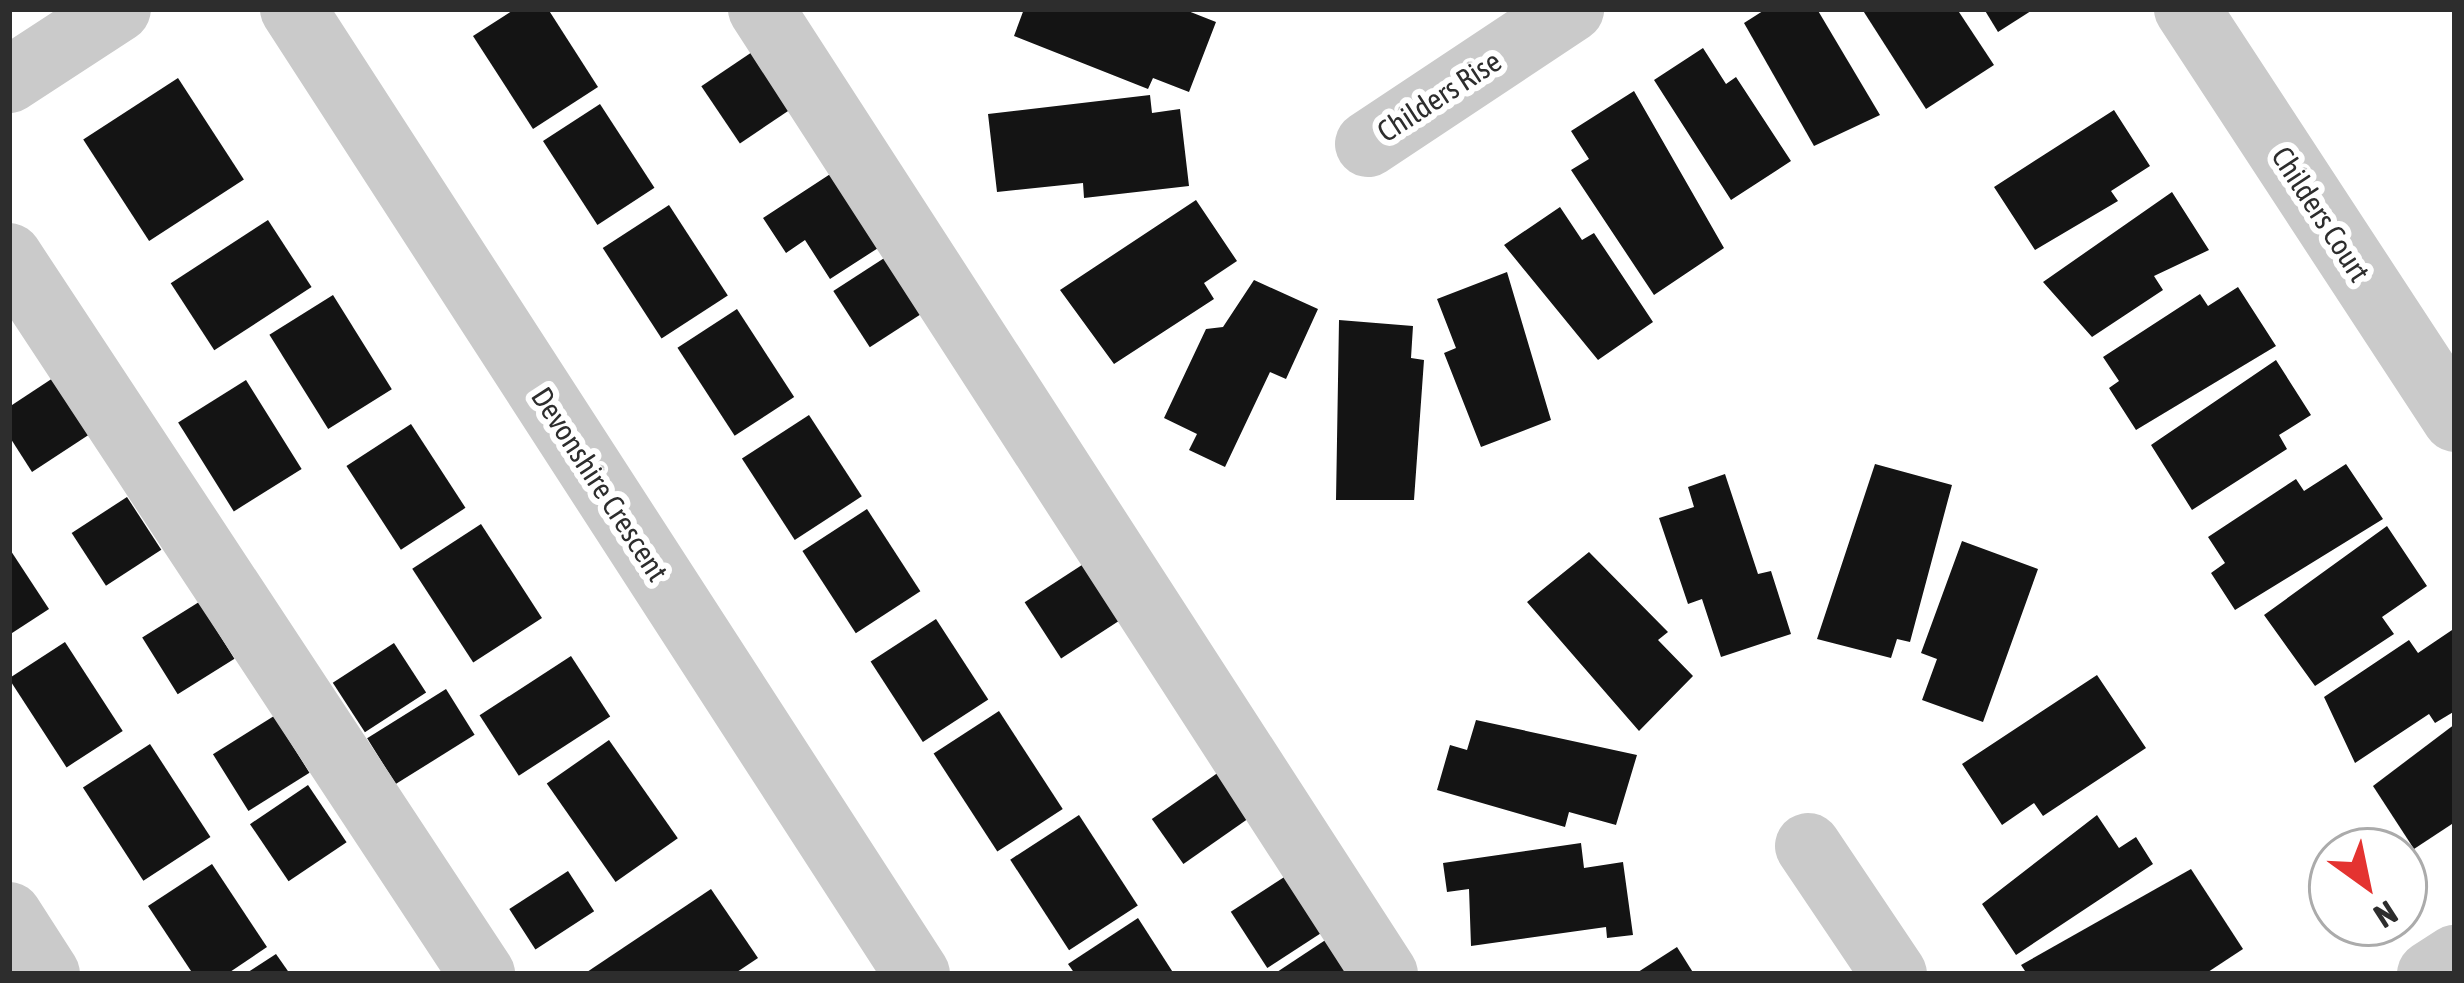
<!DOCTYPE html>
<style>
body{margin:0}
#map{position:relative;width:2464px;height:983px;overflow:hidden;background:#fff;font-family:"Asap Condensed",sans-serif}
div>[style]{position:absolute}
.building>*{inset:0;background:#141414;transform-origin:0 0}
.minor>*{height:66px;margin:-33px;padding:0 33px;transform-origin:33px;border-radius:33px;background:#cacaca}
span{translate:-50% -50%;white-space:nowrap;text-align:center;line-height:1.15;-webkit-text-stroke:12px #fff;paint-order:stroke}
.street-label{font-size:30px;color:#2d2d2d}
.frame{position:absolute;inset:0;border:12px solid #2d2d2d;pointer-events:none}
.north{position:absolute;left:2308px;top:827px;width:120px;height:120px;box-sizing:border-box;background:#fff;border:3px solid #ababab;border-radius:50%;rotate:147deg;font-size:33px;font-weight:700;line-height:48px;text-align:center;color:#2d2d2d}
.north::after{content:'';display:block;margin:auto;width:42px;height:54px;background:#e43330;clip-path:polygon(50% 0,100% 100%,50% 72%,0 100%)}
</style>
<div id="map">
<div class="building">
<i style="clip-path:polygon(515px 9px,548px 9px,598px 87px,533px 129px,473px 36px)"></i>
<i style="clip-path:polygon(1024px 9px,1183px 9px,1216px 22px,1189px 92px,1153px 78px,1148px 89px,1014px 36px)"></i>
<i style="clip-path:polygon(1766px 9px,1817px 9px,1880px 115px,1814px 146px,1744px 23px)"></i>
<i style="clip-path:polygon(1862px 9px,1957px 9px,1994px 65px,1926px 109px)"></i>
<i style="clip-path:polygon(1984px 9px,2034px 9px,1998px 32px)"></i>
<i style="left:761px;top:46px;width:69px;height:72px;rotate:56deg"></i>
<i style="clip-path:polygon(1703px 48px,1726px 84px,1736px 77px,1791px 161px,1731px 200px,1654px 80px)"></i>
<i style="left:178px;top:78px;width:121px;height:113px;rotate:57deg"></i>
<i style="clip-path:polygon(1634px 91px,1724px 248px,1654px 295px,1571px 170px,1589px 159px,1571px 131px)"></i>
<i style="clip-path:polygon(1150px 95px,1152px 113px,1180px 109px,1189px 186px,1084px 198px,1083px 183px,997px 192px,988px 114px)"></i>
<i style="left:600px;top:104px;width:100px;height:68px;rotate:57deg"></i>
<i style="clip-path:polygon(2114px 110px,2150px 166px,2111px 191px,2118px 201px,2035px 250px,1994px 187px)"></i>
<i style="clip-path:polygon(841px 167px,889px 241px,830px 279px,805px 240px,786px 253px,763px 218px)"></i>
<i style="clip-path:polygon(2172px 192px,2209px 250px,2154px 276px,2163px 290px,2092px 337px,2043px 282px)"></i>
<i style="clip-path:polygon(1196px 200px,1237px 261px,1204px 283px,1214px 299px,1114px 364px,1060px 290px)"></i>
<i style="left:669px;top:205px;width:108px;height:79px;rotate:57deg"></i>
<i style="clip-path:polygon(1560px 207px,1582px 240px,1594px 233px,1653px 322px,1598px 360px,1504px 245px)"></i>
<i style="left:268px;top:220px;width:80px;height:116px;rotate:57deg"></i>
<i style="left:892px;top:253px;width:67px;height:70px;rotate:57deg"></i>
<i style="clip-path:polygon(1507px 272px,1551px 420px,1481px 447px,1444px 353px,1456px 348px,1437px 299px)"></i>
<i style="clip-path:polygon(1254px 280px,1318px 309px,1286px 379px,1270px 372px,1225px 467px,1189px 450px,1197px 434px,1164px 418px,1206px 329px,1223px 327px)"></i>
<i style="clip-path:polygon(2238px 287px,2276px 346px,2136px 430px,2109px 388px,2119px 381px,2103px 357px,2200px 294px,2208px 306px)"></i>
<i style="left:333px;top:295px;width:111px;height:75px;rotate:58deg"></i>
<i style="left:737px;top:309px;width:105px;height:71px;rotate:57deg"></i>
<i style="clip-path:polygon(1339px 320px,1413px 326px,1411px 358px,1424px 360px,1414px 500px,1336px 500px)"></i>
<i style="clip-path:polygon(2276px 360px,2311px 415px,2279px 435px,2287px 449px,2192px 510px,2151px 445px)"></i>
<i style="clip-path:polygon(53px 378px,90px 434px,32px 472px,9px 436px,9px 407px)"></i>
<i style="left:246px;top:380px;width:105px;height:80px;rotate:58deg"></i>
<i style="left:809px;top:415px;width:97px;height:80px;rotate:57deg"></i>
<i style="left:411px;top:424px;width:100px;height:77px;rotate:57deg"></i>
<i style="clip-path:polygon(1875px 464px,1952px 485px,1910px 642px,1897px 639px,1891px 658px,1817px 639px)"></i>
<i style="clip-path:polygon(2346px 464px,2383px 519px,2235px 610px,2211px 573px,2225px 563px,2208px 537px,2296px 479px,2304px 491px)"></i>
<i style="clip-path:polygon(1725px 474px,1758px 574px,1771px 571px,1791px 634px,1721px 657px,1702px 599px,1688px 604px,1659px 518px,1694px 507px,1688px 487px)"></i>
<i style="left:127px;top:497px;width:63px;height:66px;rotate:57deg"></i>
<i style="left:867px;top:509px;width:98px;height:77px;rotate:57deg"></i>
<i style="left:481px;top:524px;width:112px;height:82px;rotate:57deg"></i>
<i style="clip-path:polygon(2387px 526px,2427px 586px,2382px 617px,2394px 634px,2315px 686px,2264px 615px)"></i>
<i style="clip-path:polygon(1962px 541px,2038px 569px,1983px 722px,1922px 700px,1937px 659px,1921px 653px)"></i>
<i style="clip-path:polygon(9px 548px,49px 609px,9px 635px)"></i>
<i style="clip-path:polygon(1589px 552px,1668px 632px,1658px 640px,1693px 676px,1639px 731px,1527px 602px)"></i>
<i style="left:1085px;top:563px;width:67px;height:72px;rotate:57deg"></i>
<i style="left:199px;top:602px;width:67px;height:67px;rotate:58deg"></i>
<i style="left:936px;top:619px;width:96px;height:78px;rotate:57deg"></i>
<i style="clip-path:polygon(2455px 628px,2455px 711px,2435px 723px,2429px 714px,2355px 763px,2324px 697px,2409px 640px,2418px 653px)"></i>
<i style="left:65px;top:642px;width:106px;height:67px;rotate:57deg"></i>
<i style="left:394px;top:643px;width:59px;height:73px;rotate:57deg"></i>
<i style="left:571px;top:656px;width:72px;height:109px;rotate:57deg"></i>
<i style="clip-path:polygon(2097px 675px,2146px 748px,2043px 816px,2034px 803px,2002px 825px,1962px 764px)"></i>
<i style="left:446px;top:689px;width:54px;height:93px;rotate:58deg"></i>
<i style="left:999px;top:711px;width:117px;height:78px;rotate:57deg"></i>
<i style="left:274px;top:716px;width:67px;height:72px;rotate:58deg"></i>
<i style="clip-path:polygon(1476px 720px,1637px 755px,1616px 825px,1569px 812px,1565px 827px,1437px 790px,1450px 745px,1467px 750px)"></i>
<i style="clip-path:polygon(2455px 724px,2455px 822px,2414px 849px,2373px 786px)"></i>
<i style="left:609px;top:740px;width:120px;height:76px;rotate:55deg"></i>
<i style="left:150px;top:744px;width:111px;height:80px;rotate:57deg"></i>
<i style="left:1219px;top:772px;width:55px;height:82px;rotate:55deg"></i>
<i style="left:308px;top:785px;width:69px;height:70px;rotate:56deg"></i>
<i style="left:1079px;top:815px;width:108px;height:82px;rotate:57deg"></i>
<i style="clip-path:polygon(2097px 815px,2119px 848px,2136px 837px,2153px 864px,2016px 955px,1982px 904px)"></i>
<i style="clip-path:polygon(1581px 843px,1584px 868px,1623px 862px,1633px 935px,1607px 938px,1606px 927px,1471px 946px,1469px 889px,1447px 892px,1443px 863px)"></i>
<i style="clip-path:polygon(212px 864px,267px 947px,227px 974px,193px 974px,148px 906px)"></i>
<i style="clip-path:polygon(2191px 869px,2243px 949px,2205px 974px,2027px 974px,2021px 965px)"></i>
<i style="left:568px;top:871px;width:48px;height:70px;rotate:57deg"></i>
<i style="left:1292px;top:872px;width:67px;height:73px;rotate:57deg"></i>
<i style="clip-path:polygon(711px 889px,758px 958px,734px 974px,584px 974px)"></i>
<i style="clip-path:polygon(1138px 918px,1174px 974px,1075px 974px,1068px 964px)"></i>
<i style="clip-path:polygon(1333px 935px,1358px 974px,1274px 974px)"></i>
<i style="clip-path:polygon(1677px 947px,1694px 974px,1635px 974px)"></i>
<i style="clip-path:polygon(276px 954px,290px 974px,245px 974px)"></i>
</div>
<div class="minor">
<i style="left:293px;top:9px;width:1149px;rotate:57.11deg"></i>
<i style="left:761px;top:9px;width:1149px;rotate:57.11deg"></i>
<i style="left:2187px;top:9px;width:490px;rotate:56.8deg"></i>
<i style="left:9px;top:80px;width:130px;rotate:-33.1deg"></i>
<i style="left:1368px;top:144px;width:244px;rotate:-33.6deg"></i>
<i style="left:9px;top:256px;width:860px;rotate:56.62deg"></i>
<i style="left:1808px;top:846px;width:154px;rotate:56.1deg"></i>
<i style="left:9px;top:915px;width:70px;rotate:57.2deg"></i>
<i style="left:2430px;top:974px;width:30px;rotate:-33deg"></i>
</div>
<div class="street-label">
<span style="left:1439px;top:96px;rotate:-33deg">Childers Rise</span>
<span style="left:2321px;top:214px;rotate:57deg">Childers Court</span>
<span style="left:600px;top:484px;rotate:57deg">Devonshire Crescent</span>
</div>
<div class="frame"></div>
<div class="north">N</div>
</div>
